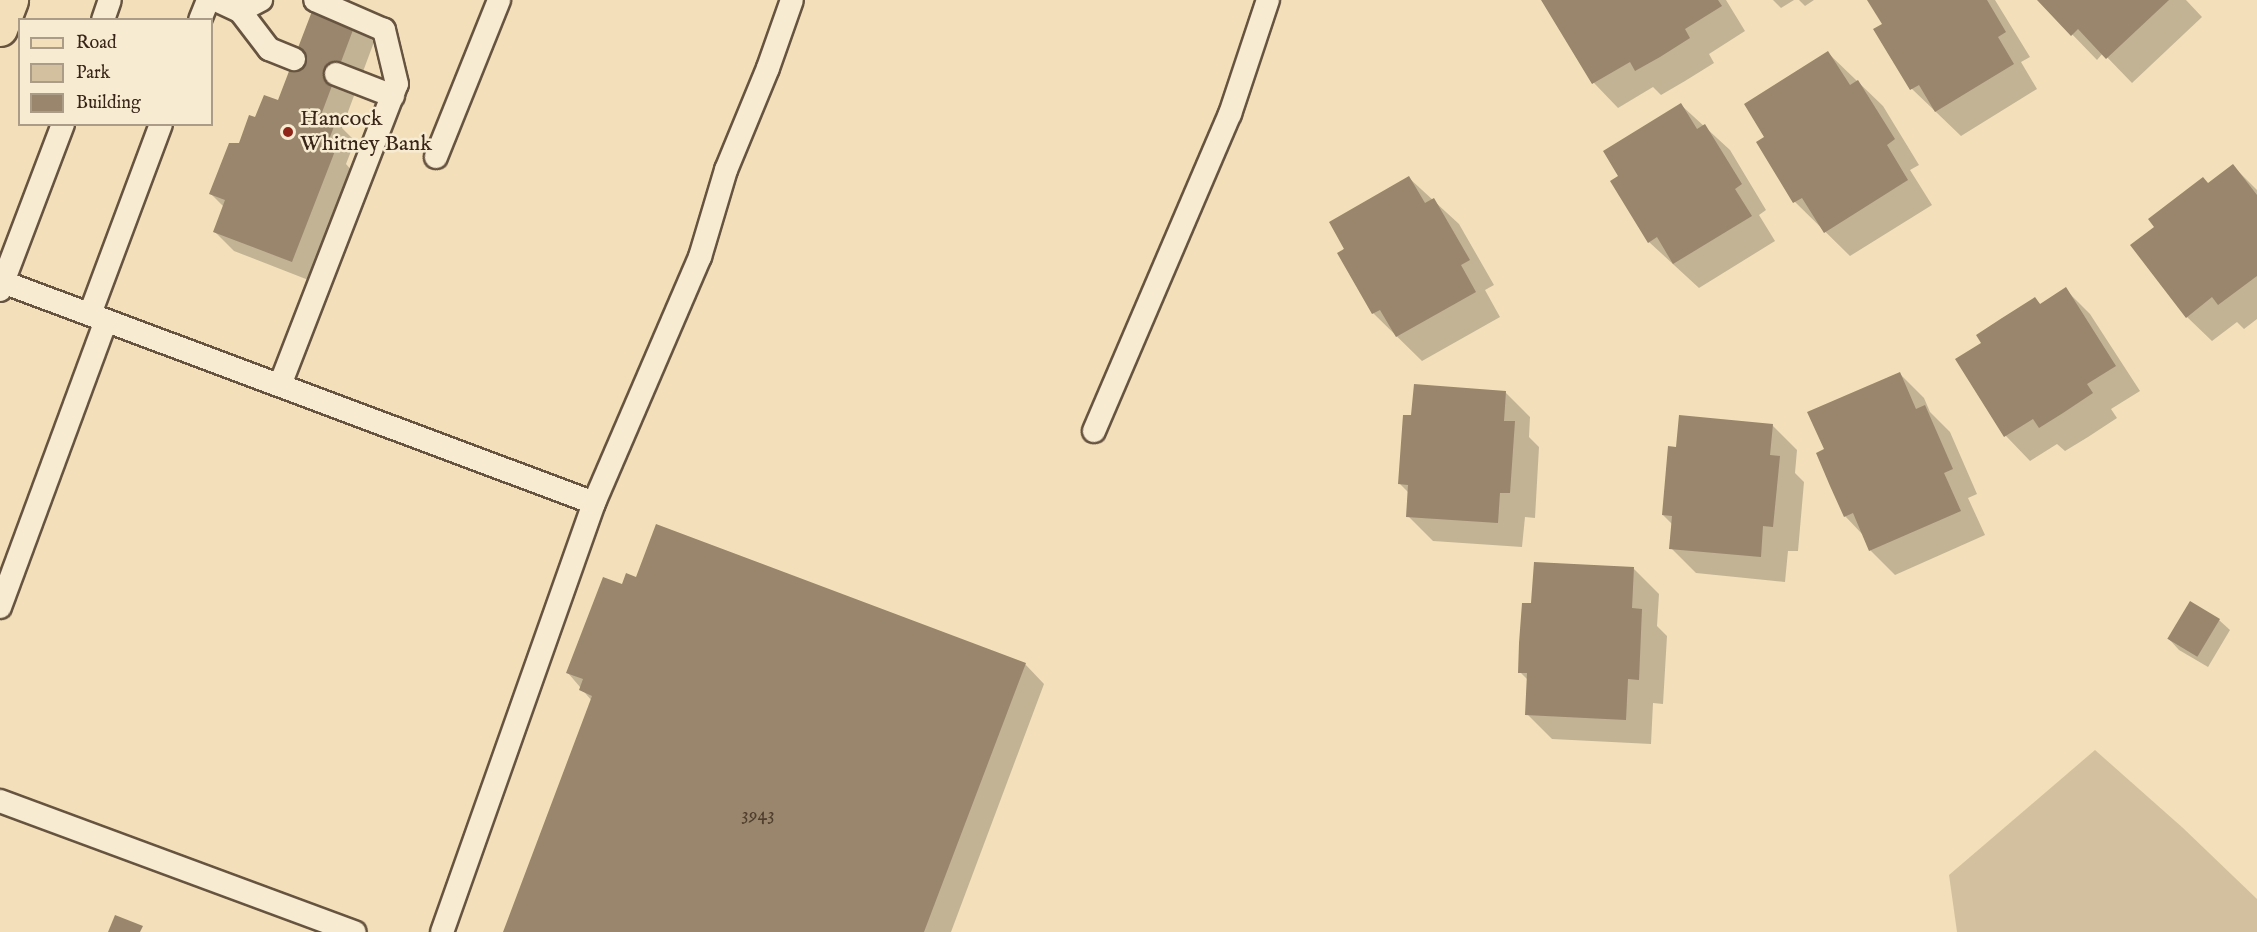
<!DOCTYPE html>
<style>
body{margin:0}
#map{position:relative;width:2257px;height:932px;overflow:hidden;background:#f3e0ba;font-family:"IM FELL English",serif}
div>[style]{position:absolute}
.green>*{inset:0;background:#d3c09e}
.shadow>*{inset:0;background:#0003}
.building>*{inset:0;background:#99866c;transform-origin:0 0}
.roads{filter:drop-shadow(2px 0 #675440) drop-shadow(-2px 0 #675440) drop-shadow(0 2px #675440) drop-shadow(0 -2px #675440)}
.lane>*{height:22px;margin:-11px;padding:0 11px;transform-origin:11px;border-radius:11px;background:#f7ebd2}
.primary>*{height:33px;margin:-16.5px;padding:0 16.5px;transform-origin:16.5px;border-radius:16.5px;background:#f3e0ba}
.dots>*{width:16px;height:16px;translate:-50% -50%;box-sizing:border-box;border:3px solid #f7ebd2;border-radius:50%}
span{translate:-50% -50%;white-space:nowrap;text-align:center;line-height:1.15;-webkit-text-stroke:5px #f7ebd2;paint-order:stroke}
.number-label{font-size:20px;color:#503d2d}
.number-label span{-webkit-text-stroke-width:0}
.poi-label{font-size:22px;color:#382518}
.left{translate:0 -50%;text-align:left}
.legend{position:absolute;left:18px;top:18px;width:195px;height:108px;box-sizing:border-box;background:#f7ebd2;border:2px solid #ab9c88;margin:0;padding:8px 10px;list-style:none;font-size:18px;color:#382518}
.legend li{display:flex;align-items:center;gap:12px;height:30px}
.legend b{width:30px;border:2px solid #ab9c88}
</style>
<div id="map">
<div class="green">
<i style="clip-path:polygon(2095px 750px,2183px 828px,2257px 899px,2257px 932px,1957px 932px,1949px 875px)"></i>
</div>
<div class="shadow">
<i style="clip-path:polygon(1543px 0,1726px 0,1745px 31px,1709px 54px,1714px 63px,1685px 81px,1661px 95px,1653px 87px,1618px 108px,1594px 83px)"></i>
<i style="clip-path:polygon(1773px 0,1794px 0,1781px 8px)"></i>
<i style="clip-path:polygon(1799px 0,1814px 0,1805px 6px)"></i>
<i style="clip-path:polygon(1868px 0,1995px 0,2030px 57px,2021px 62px,2037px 89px,1961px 136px,1912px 89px,1875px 30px,1884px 25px)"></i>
<i style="clip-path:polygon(2039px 0,2186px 0,2202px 17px,2132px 83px,2103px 53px,2097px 60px)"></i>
<i style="clip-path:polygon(355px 23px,374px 42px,342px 128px,355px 141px,346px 164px,353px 172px,311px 281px,234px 251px,215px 232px,224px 207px,211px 194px,256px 119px,279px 102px)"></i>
<i style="clip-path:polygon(1828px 53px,1883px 106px,1919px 165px,1910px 170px,1932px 205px,1850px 256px,1795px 202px,1766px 138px)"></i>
<i style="clip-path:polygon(1681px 105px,1730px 150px,1766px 210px,1759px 215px,1775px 241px,1699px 288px,1649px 242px,1620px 177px)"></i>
<i style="clip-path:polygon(2233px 166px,2257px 190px,2257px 319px,2244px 329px,2237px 322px,2212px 341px,2187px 317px,2156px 227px)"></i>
<i style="clip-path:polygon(1409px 178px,1459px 224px,1494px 285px,1485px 290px,1500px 317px,1422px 361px,1373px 313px,1339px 254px)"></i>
<i style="clip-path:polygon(2065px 289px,2090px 314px,2140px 391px,2111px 409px,2117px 418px,2088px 437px,2065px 451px,2057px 444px,2030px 461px,2006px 436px,1983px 344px,2035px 299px,2041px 305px)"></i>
<i style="clip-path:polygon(1899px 373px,1924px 398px,1930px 412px,1950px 432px,1977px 494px,1968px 498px,1985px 535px,1895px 575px,1870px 550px,1863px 535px,1845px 516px,1826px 450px)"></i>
<i style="clip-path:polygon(1505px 392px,1530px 417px,1529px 437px,1539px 447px,1535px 518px,1525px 517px,1522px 547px,1433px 541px,1408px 516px,1409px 493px,1400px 484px,1413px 417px)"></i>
<i style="clip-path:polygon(1772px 425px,1797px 450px,1795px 473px,1804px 482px,1798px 551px,1788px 551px,1785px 582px,1696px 573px,1671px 548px,1673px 525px,1663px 515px,1678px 448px)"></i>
<i style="clip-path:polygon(1634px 569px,1659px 594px,1657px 626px,1667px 636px,1663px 704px,1653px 703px,1651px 744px,1552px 739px,1527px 714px,1529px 681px,1520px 672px,1533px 605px)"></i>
<i style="clip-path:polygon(623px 586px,1025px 664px,1044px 684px,951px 932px,505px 932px,592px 701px,568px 673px)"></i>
<i style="clip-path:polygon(2191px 603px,2219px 620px,2230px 630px,2208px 667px,2179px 650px,2169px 639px)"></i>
</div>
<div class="building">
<i style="clip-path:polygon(1541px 0,1718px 0,1722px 6px,1685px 29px,1690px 38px,1660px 57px,1635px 71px,1630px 62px,1592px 84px)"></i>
<i style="clip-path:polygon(1867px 0,1987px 0,2006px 32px,1998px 37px,2014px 64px,1935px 112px,1919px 85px,1910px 90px,1873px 29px,1882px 24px)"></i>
<i style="clip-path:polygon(2037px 0,2169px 0,2106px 59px,2078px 29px,2071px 36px)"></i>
<i style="clip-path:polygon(314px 6px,356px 22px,321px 115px,336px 121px,327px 145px,335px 151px,292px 262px,213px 232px,225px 200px,209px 194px,229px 143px,239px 143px,249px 115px,255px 117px,264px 95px,278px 100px)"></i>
<i style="clip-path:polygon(1828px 51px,1850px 85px,1858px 80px,1895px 139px,1887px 145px,1908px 180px,1824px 233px,1802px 198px,1793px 203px,1776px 175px,1756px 142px,1764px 137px,1744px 104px)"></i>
<i style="clip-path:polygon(1681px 103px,1697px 129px,1705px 124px,1742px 184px,1735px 189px,1752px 216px,1673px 264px,1657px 237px,1648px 243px,1610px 181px,1618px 176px,1603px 151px)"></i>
<i style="clip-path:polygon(2233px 164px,2257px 195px,2257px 276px,2218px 305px,2212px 297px,2186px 318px,2130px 245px,2154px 227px,2148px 219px,2203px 177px,2208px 183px)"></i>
<i style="clip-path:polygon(1409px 176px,1425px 203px,1434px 198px,1470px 260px,1461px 265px,1476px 292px,1396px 337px,1380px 310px,1372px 314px,1337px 253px,1344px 249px,1329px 222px)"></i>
<i style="clip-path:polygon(2066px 287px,2116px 366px,2087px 384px,2093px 393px,2063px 413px,2039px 428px,2033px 419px,2004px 437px,1955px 359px,1981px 343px,1976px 335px,2002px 318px,2035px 297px,2040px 304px)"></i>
<i style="clip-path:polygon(1900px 372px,1916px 409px,1925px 405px,1953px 469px,1944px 473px,1961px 511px,1869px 551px,1853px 513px,1844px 517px,1830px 486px,1816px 453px,1824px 449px,1807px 412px)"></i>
<i style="clip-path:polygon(1414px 384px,1506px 391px,1504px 421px,1515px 421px,1510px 493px,1500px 493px,1498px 523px,1406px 517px,1408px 485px,1398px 484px,1403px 415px,1411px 415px)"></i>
<i style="clip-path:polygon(1679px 415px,1773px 424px,1770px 455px,1780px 456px,1773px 527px,1763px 526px,1761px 557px,1669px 549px,1672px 516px,1662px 515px,1668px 446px,1676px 447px)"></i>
<i style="clip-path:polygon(656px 524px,1026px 663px,924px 932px,503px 932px,592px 696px,579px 690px,583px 679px,566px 673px,603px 577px,622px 584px,626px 573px,636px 577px)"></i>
<i style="clip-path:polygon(1534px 562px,1634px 567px,1632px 608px,1642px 609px,1639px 680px,1628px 679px,1626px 720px,1525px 715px,1527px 673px,1518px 673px,1519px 643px,1522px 603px,1531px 603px)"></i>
<i style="left:2190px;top:601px;width:35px;height:44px;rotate:31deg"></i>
<i style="clip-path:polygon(115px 915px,143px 926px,140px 932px,108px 932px)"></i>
</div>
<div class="roads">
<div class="lane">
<i style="left:216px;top:0;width:26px;rotate:25deg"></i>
<i style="left:240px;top:11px;width:24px;rotate:-28deg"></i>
<i style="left:240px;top:11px;width:48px;rotate:52.7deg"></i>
<i style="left:269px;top:49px;width:27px;rotate:22deg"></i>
<i style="left:103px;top:20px;width:21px;rotate:-71deg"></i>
<i style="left:200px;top:20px;width:22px;rotate:-68deg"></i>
<i style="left:336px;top:74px;width:61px;rotate:21.1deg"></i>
<i style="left:436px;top:157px;width:169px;rotate:-68.1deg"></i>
<i style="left:3px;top:282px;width:631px;rotate:20.5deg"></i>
<i style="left:594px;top:503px;width:455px;rotate:109.5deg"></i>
<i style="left:0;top:290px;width:178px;rotate:-69.2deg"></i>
<i style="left:90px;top:314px;width:203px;rotate:-69.5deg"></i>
<i style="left:280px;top:385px;width:323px;rotate:-68.8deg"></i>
<i style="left:397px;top:84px;width:56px;rotate:-103.5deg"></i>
<i style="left:384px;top:30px;width:75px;rotate:-156.5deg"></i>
<i style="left:1094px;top:431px;width:345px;rotate:-66.8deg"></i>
<i style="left:1230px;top:114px;width:120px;rotate:-71.6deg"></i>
<i style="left:594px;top:503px;width:268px;rotate:-66.7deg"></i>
<i style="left:700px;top:257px;width:91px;rotate:-73.4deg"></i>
<i style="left:726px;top:170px;width:110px;rotate:-67.6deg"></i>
<i style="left:768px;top:68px;width:72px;rotate:-70.6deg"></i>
<i style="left:0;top:607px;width:305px;rotate:-69.7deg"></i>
<i style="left:0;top:801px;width:378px;rotate:20.3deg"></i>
</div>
<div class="primary">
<i style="left:0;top:29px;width:31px;rotate:-69deg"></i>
</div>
</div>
<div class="dots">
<i style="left:288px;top:132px;background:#8f2418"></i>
</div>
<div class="number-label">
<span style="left:758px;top:814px">3943</span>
</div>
<div class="poi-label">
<span class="left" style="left:300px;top:132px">Hancock<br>Whitney Bank</span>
</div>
<ul class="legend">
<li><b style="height:8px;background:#f3e0ba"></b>Road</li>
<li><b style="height:16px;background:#d3c09e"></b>Park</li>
<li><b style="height:16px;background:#99866c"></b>Building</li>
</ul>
</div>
